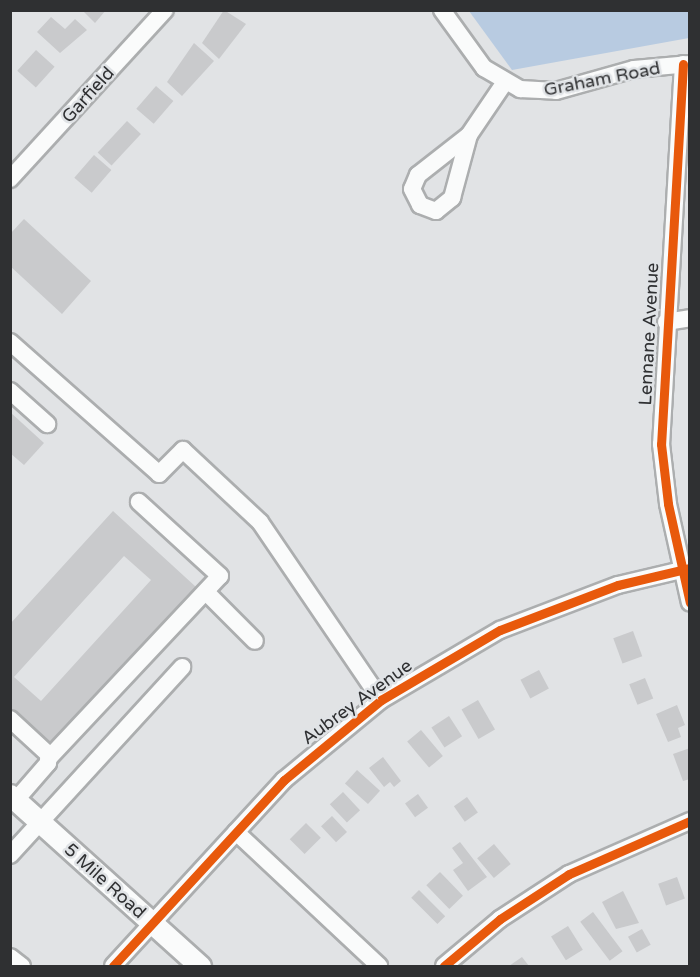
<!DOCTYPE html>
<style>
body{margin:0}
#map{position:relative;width:700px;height:977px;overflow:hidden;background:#e1e3e5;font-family:"Varela Round",sans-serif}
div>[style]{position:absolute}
.green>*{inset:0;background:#b8cbe1}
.building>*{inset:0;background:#c9cacc;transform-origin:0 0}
.roads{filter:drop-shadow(2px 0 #acaeaf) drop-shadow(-2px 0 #acaeaf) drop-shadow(0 2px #acaeaf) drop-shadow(0 -2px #acaeaf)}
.minor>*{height:16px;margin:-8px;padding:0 8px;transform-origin:8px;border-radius:8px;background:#fafbfb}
.major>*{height:21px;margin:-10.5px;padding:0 10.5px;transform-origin:10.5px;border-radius:10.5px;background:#fafbfb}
.cycleway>*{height:9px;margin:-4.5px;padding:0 4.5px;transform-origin:4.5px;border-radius:4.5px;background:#e8590c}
span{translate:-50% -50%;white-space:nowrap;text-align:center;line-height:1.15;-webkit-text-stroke:5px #e0e3e6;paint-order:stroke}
.street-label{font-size:18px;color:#2f3032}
.frame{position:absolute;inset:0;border:12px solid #2f3032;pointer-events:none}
</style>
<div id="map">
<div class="green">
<i style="clip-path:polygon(469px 11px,689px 11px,689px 38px,512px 70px)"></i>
</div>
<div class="building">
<i style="clip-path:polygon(82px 10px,106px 10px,95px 23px)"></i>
<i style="clip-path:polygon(224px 10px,246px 24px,219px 59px,202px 43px)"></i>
<i style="clip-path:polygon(51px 17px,65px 29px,75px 19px,87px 30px,60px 53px,37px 32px)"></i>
<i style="clip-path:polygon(194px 43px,214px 61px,182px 96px,167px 82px)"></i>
<i style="left:36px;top:50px;width:25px;height:28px;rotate:42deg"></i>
<i style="left:156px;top:86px;width:23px;height:30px;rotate:41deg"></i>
<i style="left:127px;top:121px;width:19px;height:43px;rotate:43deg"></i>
<i style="left:94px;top:155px;width:23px;height:30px;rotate:41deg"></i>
<i style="clip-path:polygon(24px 219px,91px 281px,62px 314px,10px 266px,10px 234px)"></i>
<i style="clip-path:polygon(10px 412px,44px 443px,24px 465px,10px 453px)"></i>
<i style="clip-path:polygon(evenodd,113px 511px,196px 587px,53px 745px,10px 712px,10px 624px,113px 511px,124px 556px,151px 580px,41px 701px,14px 677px,124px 556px)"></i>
<i style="left:633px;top:631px;width:27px;height:21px;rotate:70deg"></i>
<i style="left:539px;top:670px;width:21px;height:21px;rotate:62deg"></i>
<i style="left:645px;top:678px;width:22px;height:17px;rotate:68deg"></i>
<i style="left:478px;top:700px;width:34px;height:19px;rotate:60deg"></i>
<i style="clip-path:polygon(677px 705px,685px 725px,678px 728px,681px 737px,668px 742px,656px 714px)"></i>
<i style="left:449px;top:716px;width:24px;height:21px;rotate:57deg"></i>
<i style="left:421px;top:730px;width:34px;height:18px;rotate:50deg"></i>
<i style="clip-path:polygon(690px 748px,690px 779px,683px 781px,673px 754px)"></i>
<i style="clip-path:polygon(383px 757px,401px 781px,394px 787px,390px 782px,384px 787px,369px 768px)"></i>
<i style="left:357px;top:770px;width:31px;height:18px;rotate:42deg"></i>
<i style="left:343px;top:792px;width:25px;height:18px;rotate:47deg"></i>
<i style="left:418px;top:794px;width:17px;height:16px;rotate:54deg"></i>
<i style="left:467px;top:797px;width:19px;height:16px;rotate:55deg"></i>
<i style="left:332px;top:816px;width:22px;height:15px;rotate:47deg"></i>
<i style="left:306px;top:823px;width:21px;height:23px;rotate:45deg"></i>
<i style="clip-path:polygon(460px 842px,487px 877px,468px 891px,453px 870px,463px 863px,452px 848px)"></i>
<i style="left:494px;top:844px;width:26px;height:22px;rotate:50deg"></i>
<i style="left:440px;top:872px;width:33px;height:19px;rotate:46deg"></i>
<i style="left:677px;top:877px;width:23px;height:20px;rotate:70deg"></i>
<i style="left:419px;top:890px;width:37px;height:11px;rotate:45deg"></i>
<i style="clip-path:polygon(623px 891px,639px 923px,616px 929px,602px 902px)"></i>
<i style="left:593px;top:912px;width:49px;height:16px;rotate:53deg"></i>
<i style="left:568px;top:926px;width:28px;height:20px;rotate:58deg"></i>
<i style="left:642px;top:929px;width:18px;height:16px;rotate:61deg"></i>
<i style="clip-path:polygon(522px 957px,529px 966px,509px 966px)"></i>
</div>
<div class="roads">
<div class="minor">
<i style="left:442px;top:10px;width:72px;rotate:54.1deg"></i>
<i style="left:484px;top:68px;width:42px;rotate:30.3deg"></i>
<i style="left:520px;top:89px;width:36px;rotate:3deg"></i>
<i style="left:556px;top:91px;width:81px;rotate:-15.8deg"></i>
<i style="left:634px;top:69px;width:56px;rotate:-5.1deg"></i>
<i style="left:683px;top:64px;width:381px;rotate:93.3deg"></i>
<i style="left:661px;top:444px;width:60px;rotate:83.3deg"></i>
<i style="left:668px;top:504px;width:101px;rotate:77.5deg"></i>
<i style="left:469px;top:135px;width:65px;rotate:141.9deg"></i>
<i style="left:418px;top:175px;width:15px;rotate:113deg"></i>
<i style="left:412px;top:189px;width:18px;rotate:63deg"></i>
<i style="left:420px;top:205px;width:17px;rotate:21deg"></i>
<i style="left:436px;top:211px;width:21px;rotate:-39deg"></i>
<i style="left:452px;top:198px;width:65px;rotate:-74.9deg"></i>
<i style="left:469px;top:135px;width:64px;rotate:-55.8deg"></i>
<i style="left:10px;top:179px;width:229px;rotate:-47.5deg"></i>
<i style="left:666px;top:322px;width:24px;rotate:-9deg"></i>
<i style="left:10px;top:342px;width:199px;rotate:41.5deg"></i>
<i style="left:159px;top:474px;width:34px;rotate:-45deg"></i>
<i style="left:183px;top:450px;width:105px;rotate:43.1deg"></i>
<i style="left:260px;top:522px;width:215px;rotate:55.8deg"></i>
<i style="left:10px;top:391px;width:50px;rotate:41.7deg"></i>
<i style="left:206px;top:592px;width:69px;rotate:45deg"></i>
<i style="left:10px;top:719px;width:53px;rotate:42.7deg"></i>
<i style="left:49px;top:755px;width:8px;rotate:97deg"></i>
<i style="left:48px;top:763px;width:49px;rotate:130.9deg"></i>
<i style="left:48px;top:759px;width:251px;rotate:-46.8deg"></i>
<i style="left:220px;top:576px;width:110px;rotate:-137.6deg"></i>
<i style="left:236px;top:832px;width:196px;rotate:43.1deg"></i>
<i style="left:10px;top:855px;width:255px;rotate:-47.5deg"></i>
<i style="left:10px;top:957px;width:15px;rotate:37deg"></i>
<i style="left:113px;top:966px;width:253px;rotate:-47.4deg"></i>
<i style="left:284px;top:780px;width:126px;rotate:-39.5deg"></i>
<i style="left:381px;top:700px;width:138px;rotate:-30.5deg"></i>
<i style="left:500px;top:630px;width:126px;rotate:-20.9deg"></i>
<i style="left:618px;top:585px;width:74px;rotate:-13.3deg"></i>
<i style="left:444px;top:966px;width:73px;rotate:-40deg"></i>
<i style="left:500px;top:919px;width:82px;rotate:-33.1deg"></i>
<i style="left:569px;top:874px;width:132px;rotate:-23.7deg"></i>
</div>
<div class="major">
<i style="left:10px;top:795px;width:256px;rotate:42deg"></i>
</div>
</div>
<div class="cycleway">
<i style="left:683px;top:64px;width:381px;rotate:93.3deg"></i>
<i style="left:661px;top:444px;width:60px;rotate:83.3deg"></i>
<i style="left:668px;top:504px;width:101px;rotate:77.5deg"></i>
<i style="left:113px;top:966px;width:253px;rotate:-47.4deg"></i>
<i style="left:284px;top:780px;width:126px;rotate:-39.5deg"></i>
<i style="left:381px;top:700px;width:138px;rotate:-30.5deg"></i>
<i style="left:500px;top:630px;width:126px;rotate:-20.9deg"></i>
<i style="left:618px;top:585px;width:74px;rotate:-13.3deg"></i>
<i style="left:444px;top:966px;width:73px;rotate:-40deg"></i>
<i style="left:500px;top:919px;width:82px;rotate:-33.1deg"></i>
<i style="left:569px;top:874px;width:132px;rotate:-23.7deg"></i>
</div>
<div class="street-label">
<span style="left:602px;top:79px;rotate:-11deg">Graham Road</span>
<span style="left:88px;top:95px;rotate:-48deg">Garfield</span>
<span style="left:649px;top:334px;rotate:-87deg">Lennane Avenue</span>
<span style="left:357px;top:702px;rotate:-36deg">Aubrey Avenue</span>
<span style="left:105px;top:881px;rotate:42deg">5 Mile Road</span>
</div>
<div class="frame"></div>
</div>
